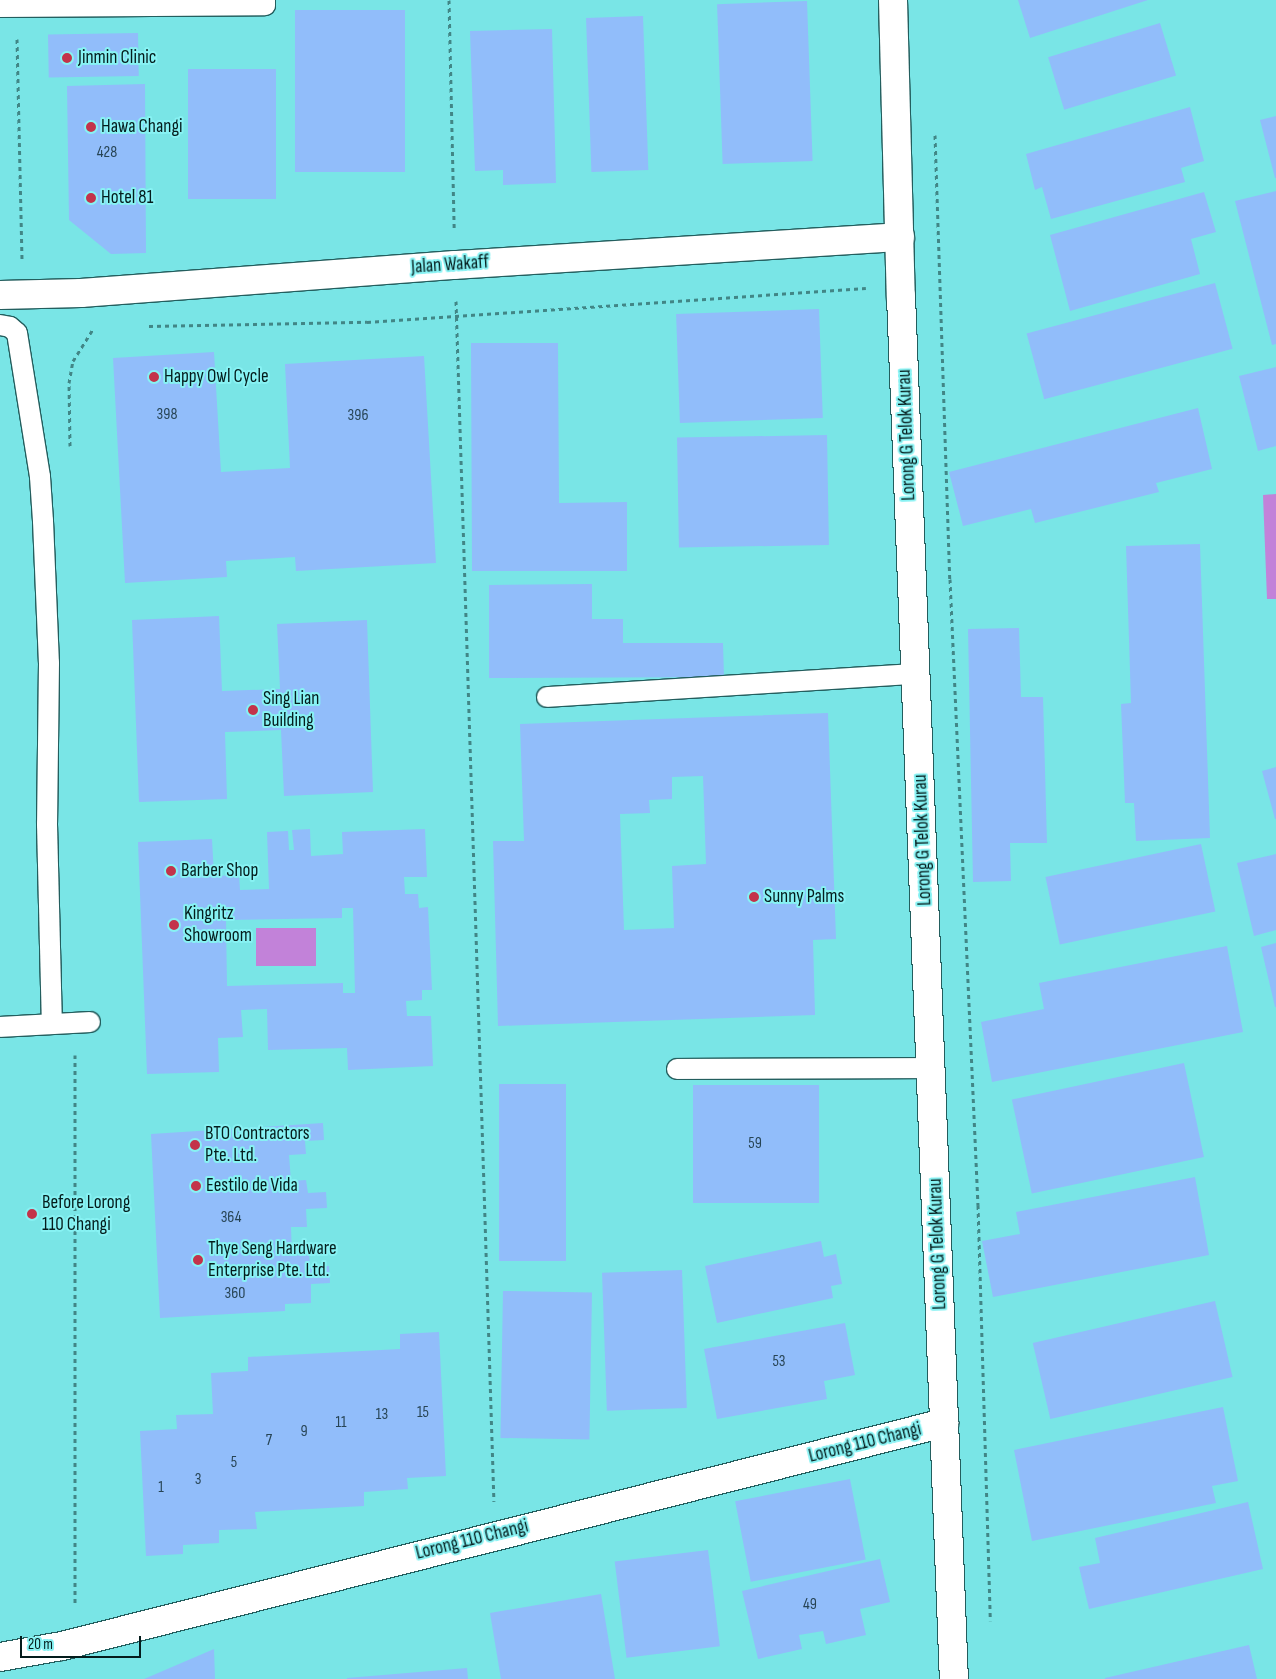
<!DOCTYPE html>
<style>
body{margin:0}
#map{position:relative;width:1276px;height:1679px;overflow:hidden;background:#79e5e6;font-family:"Sofia Sans Condensed",sans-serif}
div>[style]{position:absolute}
.water>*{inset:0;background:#c282d9;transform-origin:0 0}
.building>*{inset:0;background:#91bdfa;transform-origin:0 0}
.path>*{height:3px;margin-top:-1.5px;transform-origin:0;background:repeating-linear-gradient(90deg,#418686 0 4px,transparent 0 8px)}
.roads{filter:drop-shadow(1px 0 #235e5e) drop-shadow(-1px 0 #235e5e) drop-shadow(0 1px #235e5e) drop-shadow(0 -1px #235e5e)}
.service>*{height:20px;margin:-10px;padding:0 10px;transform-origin:10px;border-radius:10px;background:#fff}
.minor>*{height:28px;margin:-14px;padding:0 14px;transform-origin:14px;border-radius:14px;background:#fff}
.dots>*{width:14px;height:14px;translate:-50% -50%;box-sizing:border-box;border:2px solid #87f2f3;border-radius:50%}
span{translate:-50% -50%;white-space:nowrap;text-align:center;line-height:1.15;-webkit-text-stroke:4px #87f2f3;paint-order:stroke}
.number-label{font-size:16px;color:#274454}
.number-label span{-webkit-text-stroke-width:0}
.poi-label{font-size:19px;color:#041c1c}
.left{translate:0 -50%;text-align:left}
.street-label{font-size:19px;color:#041c1c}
.scale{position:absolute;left:20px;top:1636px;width:121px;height:22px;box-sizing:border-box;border:2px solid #041c1c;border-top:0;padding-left:6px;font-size:15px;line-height:18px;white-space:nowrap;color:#041c1c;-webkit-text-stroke:4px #87f2f3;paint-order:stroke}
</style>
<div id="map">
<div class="water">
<i style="clip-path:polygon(1276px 494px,1276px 599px,1267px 599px,1263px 495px)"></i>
<i style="left:316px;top:928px;width:38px;height:60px;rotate:90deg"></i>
</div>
<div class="building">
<i style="clip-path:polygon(1018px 0,1148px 0,1030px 38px)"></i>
<i style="left:807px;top:1px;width:160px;height:90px;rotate:88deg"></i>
<i style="left:405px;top:10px;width:162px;height:110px;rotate:90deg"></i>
<i style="left:643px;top:16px;width:154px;height:57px;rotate:88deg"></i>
<i style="left:1160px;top:23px;width:55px;height:117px;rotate:73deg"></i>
<i style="clip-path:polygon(552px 29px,556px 183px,503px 185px,503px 170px,475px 171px,470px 31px)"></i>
<i style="left:138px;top:33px;width:43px;height:90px;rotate:89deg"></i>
<i style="left:188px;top:69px;width:88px;height:130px"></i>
<i style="clip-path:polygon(145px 84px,146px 253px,111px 254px,69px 220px,67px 86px)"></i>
<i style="clip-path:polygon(1190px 107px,1204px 161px,1181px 168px,1185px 182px,1051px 219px,1042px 187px,1035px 190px,1026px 154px)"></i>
<i style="clip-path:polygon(1276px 116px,1276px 178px,1275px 178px,1260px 120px)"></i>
<i style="clip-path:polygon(1276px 191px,1276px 344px,1272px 345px,1235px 201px)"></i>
<i style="clip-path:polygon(1204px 192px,1216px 232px,1191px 239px,1200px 274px,1070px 311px,1050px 235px)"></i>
<i style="left:1215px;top:283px;width:68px;height:195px;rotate:75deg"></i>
<i style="left:819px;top:309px;width:109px;height:143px;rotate:88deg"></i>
<i style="clip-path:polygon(471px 343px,558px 343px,559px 503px,627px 502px,627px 571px,472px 571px)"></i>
<i style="clip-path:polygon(214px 352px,221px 472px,290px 468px,285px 364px,424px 356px,436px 563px,296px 571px,295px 557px,226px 561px,227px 577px,125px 583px,113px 358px)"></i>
<i style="clip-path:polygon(1276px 367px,1276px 446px,1258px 451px,1239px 376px)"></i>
<i style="clip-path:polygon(1198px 408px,1212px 469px,1156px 483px,1159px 492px,1035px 523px,1031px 509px,963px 526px,949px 472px)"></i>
<i style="left:827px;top:435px;width:110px;height:150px;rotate:89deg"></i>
<i style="clip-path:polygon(1200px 544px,1210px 838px,1136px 841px,1134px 803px,1125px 803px,1121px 704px,1131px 703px,1126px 546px)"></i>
<i style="clip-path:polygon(592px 584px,592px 619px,623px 619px,623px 643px,723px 643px,724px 677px,489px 678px,489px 585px)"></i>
<i style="clip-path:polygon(219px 616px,222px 691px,280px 689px,277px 624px,367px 620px,373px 792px,284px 796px,281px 730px,225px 732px,227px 799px,139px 802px,132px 620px)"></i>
<i style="clip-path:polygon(1019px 628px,1021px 697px,1043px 697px,1047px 843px,1010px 843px,1011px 881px,973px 882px,968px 629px)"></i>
<i style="clip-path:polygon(evenodd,828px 713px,836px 939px,813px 940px,815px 1015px,498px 1026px,493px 841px,524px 841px,520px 724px,828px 713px,703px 776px,706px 864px,672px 866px,674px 928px,624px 930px,620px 814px,650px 813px,649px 800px,672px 799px,672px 777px,703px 776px)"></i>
<i style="clip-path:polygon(1276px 767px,1276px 819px,1275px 819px,1262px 771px)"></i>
<i style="clip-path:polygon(evenodd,310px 829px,311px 856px,343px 854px,342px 832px,425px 829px,427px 877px,404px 877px,405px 894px,418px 894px,419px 908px,428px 907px,432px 990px,422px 990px,422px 1000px,406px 1001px,407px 1016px,431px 1016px,433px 1066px,348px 1070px,347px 1048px,268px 1050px,267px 1009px,241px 1010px,243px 1037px,218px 1038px,219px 1072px,147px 1074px,138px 842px,212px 839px,214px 876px,239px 875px,240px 890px,269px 889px,267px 832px,288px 831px,289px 850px,294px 850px,292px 830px,310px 829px,342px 908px,353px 908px,355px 993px,343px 993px,343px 983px,227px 986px,226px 920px,342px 918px,342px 908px)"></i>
<i style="left:1201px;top:844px;width:69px;height:159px;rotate:78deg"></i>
<i style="clip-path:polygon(1276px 854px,1276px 930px,1254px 936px,1237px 863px)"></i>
<i style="clip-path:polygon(1276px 943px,1276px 1007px,1275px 1007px,1261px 947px)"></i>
<i style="clip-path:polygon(1227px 946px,1243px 1032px,992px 1082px,981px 1022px,1044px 1009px,1039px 983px)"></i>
<i style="left:1184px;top:1063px;width:96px;height:176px;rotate:78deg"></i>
<i style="left:499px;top:1084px;width:67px;height:177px"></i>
<i style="left:693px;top:1085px;width:126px;height:118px"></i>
<i style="clip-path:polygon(323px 1123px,324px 1140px,305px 1141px,306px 1154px,289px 1155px,291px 1181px,306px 1180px,308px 1193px,326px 1192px,327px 1208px,306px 1209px,307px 1227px,291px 1227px,292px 1256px,309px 1254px,310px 1267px,329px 1266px,330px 1283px,311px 1284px,311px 1303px,285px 1304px,285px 1311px,160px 1318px,151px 1134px)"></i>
<i style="clip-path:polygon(1195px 1177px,1209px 1255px,993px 1297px,982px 1241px,1020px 1234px,1016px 1212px)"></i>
<i style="clip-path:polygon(821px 1241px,824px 1257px,836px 1254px,842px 1284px,831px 1286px,833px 1298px,717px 1323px,705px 1266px)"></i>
<i style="left:682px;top:1270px;width:138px;height:80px;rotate:88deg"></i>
<i style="left:503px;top:1291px;width:89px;height:147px;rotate:1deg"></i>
<i style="left:1215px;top:1301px;width:78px;height:187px;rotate:77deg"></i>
<i style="clip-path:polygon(845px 1323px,855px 1375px,824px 1381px,827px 1399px,717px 1419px,704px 1349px)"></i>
<i style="clip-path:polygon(439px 1332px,446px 1476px,407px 1478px,408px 1489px,364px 1492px,364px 1506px,255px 1512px,257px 1529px,219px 1530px,219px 1543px,183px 1545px,183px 1554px,146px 1556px,140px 1431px,177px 1429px,176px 1415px,213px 1414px,211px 1373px,248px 1371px,248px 1357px,400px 1349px,400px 1334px)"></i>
<i style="clip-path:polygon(1223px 1407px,1238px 1481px,1212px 1486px,1216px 1503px,1032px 1541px,1014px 1450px)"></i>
<i style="left:850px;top:1479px;width:82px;height:117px;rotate:79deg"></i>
<i style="clip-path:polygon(1248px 1502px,1263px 1569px,1089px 1609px,1079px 1567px,1100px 1563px,1095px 1538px)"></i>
<i style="left:708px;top:1550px;width:97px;height:94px;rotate:83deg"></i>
<i style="clip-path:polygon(880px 1559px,890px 1602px,860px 1609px,866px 1635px,826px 1644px,823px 1631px,799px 1635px,802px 1649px,758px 1659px,742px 1591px)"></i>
<i style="clip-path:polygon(601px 1594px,615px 1679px,501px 1679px,490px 1613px)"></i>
<i style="clip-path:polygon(1249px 1645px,1257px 1679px,1105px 1679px,1105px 1678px)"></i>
<i style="clip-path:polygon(214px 1649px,215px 1679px,144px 1679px)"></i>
<i style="clip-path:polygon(467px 1668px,468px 1679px,347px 1679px,347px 1678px)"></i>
</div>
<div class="path">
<i style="left:449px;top:0;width:229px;rotate:88.7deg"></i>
<i style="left:17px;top:39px;width:221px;rotate:88.7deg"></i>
<i style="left:935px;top:135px;width:444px;rotate:88.1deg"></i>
<i style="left:950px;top:579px;width:627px;rotate:87.44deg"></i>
<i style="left:978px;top:1205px;width:416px;rotate:88.3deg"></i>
<i style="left:456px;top:301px;width:1201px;rotate:88.19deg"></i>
<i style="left:149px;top:326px;width:218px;rotate:-1.1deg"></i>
<i style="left:367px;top:322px;width:500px;rotate:-3.9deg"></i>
<i style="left:70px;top:446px;width:63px;rotate:-90.9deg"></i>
<i style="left:69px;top:383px;width:22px;rotate:-80deg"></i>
<i style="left:73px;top:361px;width:38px;rotate:-58deg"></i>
<i style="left:75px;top:1055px;width:551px;rotate:90deg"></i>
</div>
<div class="roads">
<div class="service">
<i style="left:0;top:7px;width:265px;rotate:-0.4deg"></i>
<i style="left:265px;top:5px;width:5px;rotate:-90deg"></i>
<i style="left:0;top:325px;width:10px;rotate:11deg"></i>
<i style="left:10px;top:327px;width:9px;rotate:41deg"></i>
<i style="left:17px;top:333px;width:146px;rotate:80.9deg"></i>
<i style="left:40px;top:477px;width:44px;rotate:86.1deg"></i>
<i style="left:43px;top:521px;width:142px;rotate:87.6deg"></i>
<i style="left:49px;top:663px;width:161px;rotate:90.7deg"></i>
<i style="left:47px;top:824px;width:200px;rotate:88.6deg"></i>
<i style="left:547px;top:697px;width:370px;rotate:-3.6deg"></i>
<i style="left:0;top:1027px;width:90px;rotate:-3.2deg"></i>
<i style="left:677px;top:1069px;width:256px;rotate:-0.2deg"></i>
</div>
<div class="minor">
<i style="left:893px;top:0;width:296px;rotate:88.5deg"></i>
<i style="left:901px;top:296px;width:1384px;rotate:87.81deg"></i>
<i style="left:0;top:295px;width:81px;rotate:-1.4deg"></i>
<i style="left:81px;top:293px;width:375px;rotate:-4.3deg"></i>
<i style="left:455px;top:265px;width:446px;rotate:-3.6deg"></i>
<i style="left:0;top:1657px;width:63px;rotate:-10.1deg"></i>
<i style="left:62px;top:1646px;width:910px;rotate:-14.19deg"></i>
</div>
</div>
<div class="dots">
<i style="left:67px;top:58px;background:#c3334a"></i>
<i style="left:91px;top:127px;background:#c3334a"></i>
<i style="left:91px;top:198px;background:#c3334a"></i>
<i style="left:154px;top:377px;background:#c3334a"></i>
<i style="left:253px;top:710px;background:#c3334a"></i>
<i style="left:171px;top:871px;background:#c3334a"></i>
<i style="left:754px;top:897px;background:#c3334a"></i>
<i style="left:174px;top:925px;background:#c3334a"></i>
<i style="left:195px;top:1145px;background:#c3334a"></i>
<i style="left:196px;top:1186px;background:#c3334a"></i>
<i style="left:32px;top:1214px;background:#c3334a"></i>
<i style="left:198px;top:1260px;background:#c3334a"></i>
</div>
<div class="number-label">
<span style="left:107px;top:153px">428</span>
<span style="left:167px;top:415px">398</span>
<span style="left:358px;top:416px">396</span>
<span style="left:755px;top:1144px">59</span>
<span style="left:231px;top:1218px">364</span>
<span style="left:235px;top:1294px">360</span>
<span style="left:779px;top:1362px">53</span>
<span style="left:423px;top:1413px">15</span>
<span style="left:382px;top:1415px">13</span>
<span style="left:341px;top:1423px">11</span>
<span style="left:304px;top:1432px">9</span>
<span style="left:269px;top:1441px">7</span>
<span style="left:234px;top:1463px">5</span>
<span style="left:198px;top:1480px">3</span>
<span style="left:161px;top:1488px">1</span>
<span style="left:810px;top:1605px">49</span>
</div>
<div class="poi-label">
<span class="left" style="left:78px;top:58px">Jinmin Clinic</span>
<span class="left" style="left:101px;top:127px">Hawa Changi</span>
<span class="left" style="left:101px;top:198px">Hotel 81</span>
<span class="left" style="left:164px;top:377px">Happy Owl Cycle</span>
<span class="left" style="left:263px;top:710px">Sing Lian<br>Building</span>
<span class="left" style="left:181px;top:871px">Barber Shop</span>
<span class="left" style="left:764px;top:897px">Sunny Palms</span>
<span class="left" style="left:184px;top:925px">Kingritz<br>Showroom</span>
<span class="left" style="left:205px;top:1145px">BTO Contractors<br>Pte. Ltd.</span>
<span class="left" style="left:206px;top:1186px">Eestilo de Vida</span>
<span class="left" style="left:42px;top:1214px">Before Lorong<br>110 Changi</span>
<span class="left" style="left:208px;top:1260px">Thye Seng Hardware<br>Enterprise Pte. Ltd.</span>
</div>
<div class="street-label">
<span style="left:450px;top:265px;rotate:-4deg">Jalan Wakaff</span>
<span style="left:907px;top:435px;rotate:-92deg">Lorong G Telok Kurau</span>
<span style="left:923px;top:840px;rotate:-92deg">Lorong G Telok Kurau</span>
<span style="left:938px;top:1244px;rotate:-92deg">Lorong G Telok Kurau</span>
<span style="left:865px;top:1443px;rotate:-14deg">Lorong 110 Changi</span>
<span style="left:472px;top:1540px;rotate:-14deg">Lorong 110 Changi</span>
</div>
<div class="scale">20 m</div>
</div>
